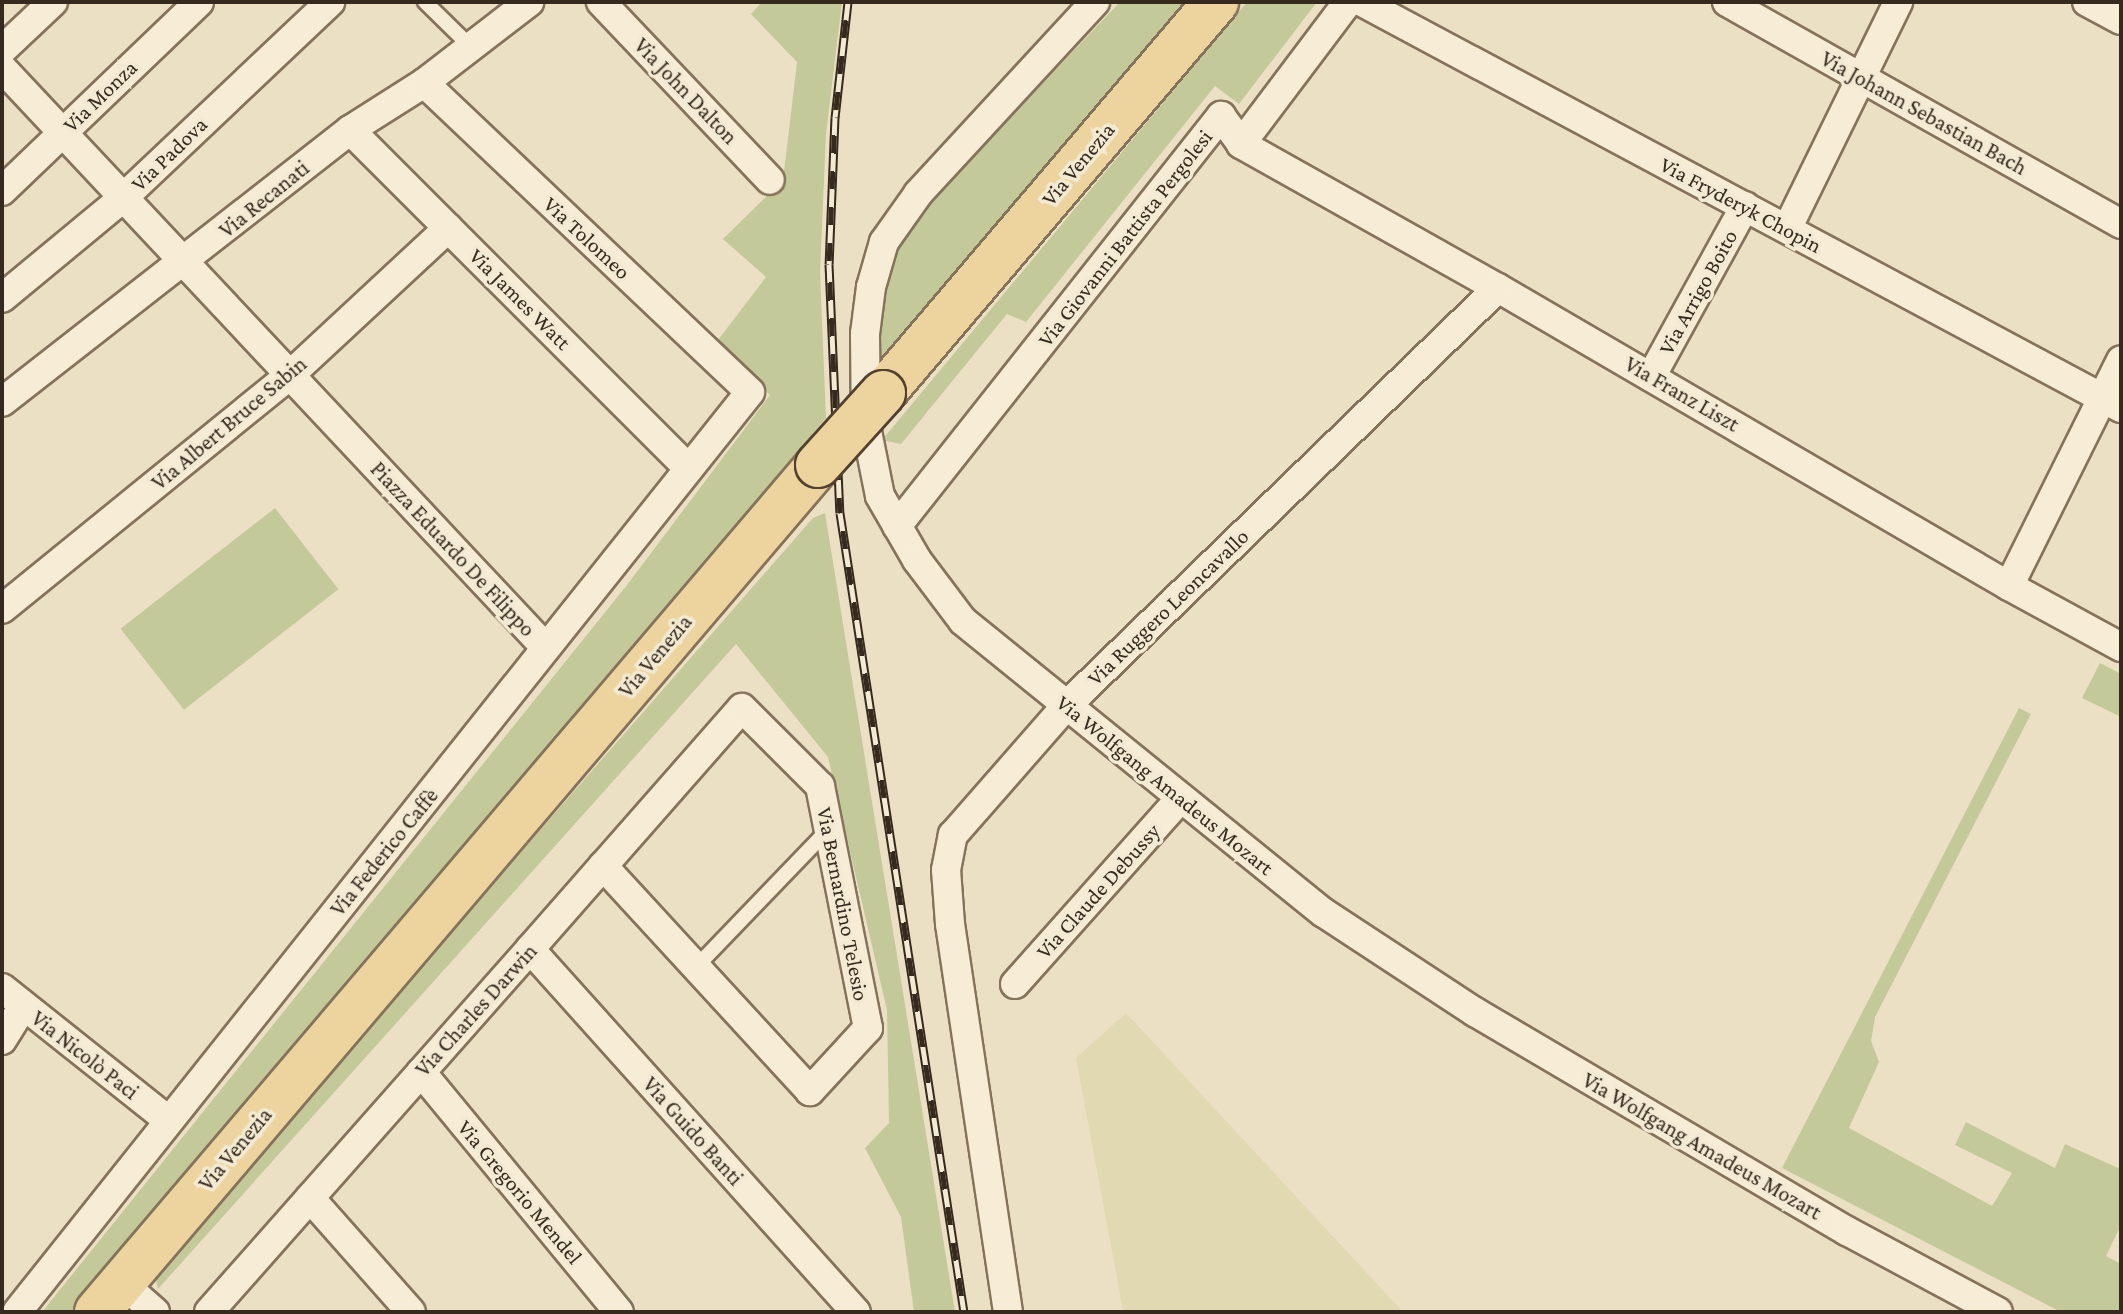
<!DOCTYPE html>
<meta charset="utf-8">
<style>
body{margin:0}
#map{position:relative;width:2123px;height:1314px;overflow:hidden;background:#ece0c4;font-family:"Crimson Pro",serif}
div>[style]{position:absolute}
.farmland>*{inset:0;background:#e1d9b2}
.green>*{inset:0;background:#c3c999;transform-origin:0 0}
.roads{filter:drop-shadow(2px 0 #85725b) drop-shadow(-2px 0 #85725b) drop-shadow(0 2px #85725b) drop-shadow(0 -2px #85725b)}
.lane>*{height:14px;margin:-7px;padding:0 7px;transform-origin:7px;border-radius:7px;background:#f7edd7}
.street>*{height:28px;margin:-14px;padding:0 14px;transform-origin:14px;border-radius:14px;background:#f7edd7}
.primary>*{height:44px;margin:-22px;padding:0 22px;transform-origin:22px;border-radius:22px;background:#edd49e}
.rail>*{height:9px;margin-top:-4.5px;transform-origin:0;background:repeating-linear-gradient(90deg,#f3ead3 0 18px,#362a1f 0 36px);box-sizing:border-box;border-block:2px solid #362a1f}
.bridges{filter:drop-shadow(2px 0 #53402f) drop-shadow(-2px 0 #53402f) drop-shadow(0 2px #53402f) drop-shadow(0 -2px #53402f)}
.primary-bridge>*{height:44px;margin:-22px;padding:0 22px;transform-origin:22px;border-radius:22px;background:#edd49e}
span{translate:-50% -50%;white-space:nowrap;text-align:center;line-height:1.15;-webkit-text-stroke:7px #f3ead3;paint-order:stroke}
.street-label{font-size:22px;color:#362a1f}
.frame{position:absolute;inset:0;border:4px solid #362a1f;pointer-events:none}
</style>
<div id="map">
<div class="farmland">
<i style="clip-path:polygon(1126px 1013px,1403px 1312px,1123px 1311px,1076px 1058px)"></i>
</div>
<div class="green">
<i style="clip-path:polygon(762px 2px,842px 2px,826px 134px,820px 272px,826px 418px,74px 1312px,42px 1312px,627px 585px,770px 395px,715px 344px,766px 277px,723px 239px,783px 180px,797px 62px,751px 14px)"></i>
<i style="clip-path:polygon(1120px 2px,1186px 2px,878px 361px,878px 316px,893px 250px,914px 219px)"></i>
<i style="clip-path:polygon(1247px 2px,1317px 2px,1239px 104px,1215px 86px,1026px 322px,1007px 314px,901px 444px,882px 440px)"></i>
<i style="left:275px;top:508px;width:103px;height:196px;rotate:52deg"></i>
<i style="clip-path:polygon(825px 513px,955px 1312px,914px 1312px,901px 1217px,865px 1148px,889px 1123px,887px 1010px,828px 757px,736px 644px,158px 1289px,155px 1276px,170px 1253px,813px 518px)"></i>
<i style="clip-path:polygon(2100px 663px,2121px 674px,2121px 717px,2082px 698px)"></i>
<i style="clip-path:polygon(2019px 708px,2031px 714px,1875px 1017px,1871px 1041px,1879px 1062px,1849px 1128px,1992px 1206px,2012px 1173px,1955px 1145px,1966px 1122px,2055px 1168px,2065px 1144px,2118px 1168px,2121px 1163px,2121px 1225px,2106px 1256px,2121px 1264px,2121px 1312px,2061px 1312px,1782px 1168px)"></i>
</div>
<div class="roads">
<div class="lane">
<i style="left:425px;top:2px;width:66px;rotate:44.4deg"></i>
<i style="left:695px;top:968px;width:192px;rotate:-46.1deg"></i>
</div>
<div class="street">
<i style="left:601px;top:2px;width:245px;rotate:46.5deg"></i>
<i style="left:1095px;top:2px;width:261px;rotate:132.7deg"></i>
<i style="left:918px;top:194px;width:59px;rotate:125.3deg"></i>
<i style="left:884px;top:242px;width:47px;rotate:106.1deg"></i>
<i style="left:871px;top:287px;width:47px;rotate:97.3deg"></i>
<i style="left:865px;top:334px;width:92px;rotate:89.4deg"></i>
<i style="left:866px;top:426px;width:71px;rotate:78.7deg"></i>
<i style="left:880px;top:496px;width:74px;rotate:60deg"></i>
<i style="left:917px;top:560px;width:76px;rotate:53deg"></i>
<i style="left:963px;top:621px;width:464px;rotate:39deg"></i>
<i style="left:1324px;top:913px;width:181px;rotate:33.3deg"></i>
<i style="left:1475px;top:1012px;width:432px;rotate:30.5deg"></i>
<i style="left:1847px;top:1231px;width:171px;rotate:28.2deg"></i>
<i style="left:1362px;top:2px;width:861px;rotate:28.14deg"></i>
<i style="left:1727px;top:2px;width:452px;rotate:29.4deg"></i>
<i style="left:2087px;top:2px;width:38px;rotate:28deg"></i>
<i style="left:2px;top:50px;width:70px;rotate:-43.3deg"></i>
<i style="left:2px;top:68px;width:795px;rotate:46.83deg"></i>
<i style="left:350px;top:130px;width:479px;rotate:45deg"></i>
<i style="left:1241px;top:144px;width:295px;rotate:29.3deg"></i>
<i style="left:1498px;top:288px;width:592px;rotate:30.25deg"></i>
<i style="left:2009px;top:586px;width:128px;rotate:28.6deg"></i>
<i style="left:2px;top:191px;width:273px;rotate:-43.8deg"></i>
<i style="left:1787px;top:229px;width:253px;rotate:-63.9deg"></i>
<i style="left:2px;top:298px;width:158px;rotate:-39.6deg"></i>
<i style="left:124px;top:197px;width:284px;rotate:-43.4deg"></i>
<i style="left:1651px;top:377px;width:195px;rotate:-61.2deg"></i>
<i style="left:2px;top:402px;width:442px;rotate:-38deg"></i>
<i style="left:350px;top:130px;width:88px;rotate:-32.4deg"></i>
<i style="left:424px;top:83px;width:133px;rotate:-37.6deg"></i>
<i style="left:897px;top:526px;width:523px;rotate:-51.68deg"></i>
<i style="left:1221px;top:116px;width:34px;rotate:54deg"></i>
<i style="left:1241px;top:144px;width:178px;rotate:-53deg"></i>
<i style="left:2009px;top:586px;width:252px;rotate:-63.6deg"></i>
<i style="left:2px;top:609px;width:371px;rotate:-39.1deg"></i>
<i style="left:290px;top:375px;width:216px;rotate:-42.9deg"></i>
<i style="left:530px;top:949px;width:488px;rotate:48.1deg"></i>
<i style="left:1015px;top:984px;width:249px;rotate:-48.3deg"></i>
<i style="left:2px;top:988px;width:213px;rotate:38.5deg"></i>
<i style="left:2px;top:1040px;width:40px;rotate:-58deg"></i>
<i style="left:421px;top:1072px;width:311px;rotate:50.5deg"></i>
<i style="left:310px;top:1198px;width:152px;rotate:48.5deg"></i>
<i style="left:122px;top:1283px;width:44px;rotate:41.3deg"></i>
<i style="left:17px;top:1312px;width:1176px;rotate:-51.45deg"></i>
<i style="left:750px;top:392px;width:449px;rotate:-136.5deg"></i>
<i style="left:209px;top:1312px;width:485px;rotate:-48.5deg"></i>
<i style="left:530px;top:949px;width:111px;rotate:-48.7deg"></i>
<i style="left:603px;top:866px;width:210px;rotate:-48.7deg"></i>
<i style="left:742px;top:708px;width:110px;rotate:45deg"></i>
<i style="left:820px;top:786px;width:247px;rotate:78.8deg"></i>
<i style="left:868px;top:1028px;width:86px;rotate:132.6deg"></i>
<i style="left:810px;top:1091px;width:306px;rotate:-132.6deg"></i>
<i style="left:1008px;top:1312px;width:392px;rotate:-98.5deg"></i>
<i style="left:950px;top:924px;width:54px;rotate:-94.2deg"></i>
<i style="left:946px;top:870px;width:36px;rotate:-79deg"></i>
<i style="left:953px;top:835px;width:171px;rotate:-48.8deg"></i>
<i style="left:1066px;top:706px;width:601px;rotate:-44.06deg"></i>
</div>
<div class="primary">
<i style="left:883px;top:393px;width:514px;rotate:-49.58deg"></i>
<i style="left:97px;top:1312px;width:1112px;rotate:-49.59deg"></i>
</div>
</div>
<div class="rail">
<i style="left:848px;top:2px;width:116px;rotate:96.4deg"></i>
<i style="left:835px;top:117px;width:147px;rotate:92.3deg"></i>
<i style="left:829px;top:264px;width:249px;rotate:87.5deg"></i>
<i style="left:840px;top:513px;width:809px;rotate:81.18deg"></i>
</div>
<div class="bridges">
<div class="primary-bridge">
<i style="left:818px;top:465px;width:97px;rotate:-47.9deg"></i>
</div>
</div>
<div class="street-label">
<span style="left:686px;top:91px;rotate:46deg">Via John Dalton</span>
<span style="left:100px;top:96px;rotate:-44deg">Via Monza</span>
<span style="left:1924px;top:113px;rotate:29deg">Via Johann Sebastian Bach</span>
<span style="left:169px;top:154px;rotate:-44deg">Via Padova</span>
<span style="left:1078px;top:164px;rotate:-50deg">Via Venezia</span>
<span style="left:264px;top:199px;rotate:-39deg">Via Recanati</span>
<span style="left:1741px;top:205px;rotate:28deg">Via Fryderyk Chopin</span>
<span style="left:587px;top:238px;rotate:43deg">Via Tolomeo</span>
<span style="left:1125px;top:238px;rotate:-52deg">Via Giovanni Battista Pergolesi</span>
<span style="left:1698px;top:292px;rotate:-61deg">Via Arrigo Boito</span>
<span style="left:520px;top:299px;rotate:45deg">Via James Watt</span>
<span style="left:1682px;top:394px;rotate:30deg">Via Franz Liszt</span>
<span style="left:229px;top:423px;rotate:-40deg">Via Albert Bruce Sabin</span>
<span style="left:453px;top:549px;rotate:47deg">Piazza Eduardo De Filippo</span>
<span style="left:1168px;top:607px;rotate:-44deg">Via Ruggero Leoncavallo</span>
<span style="left:655px;top:656px;rotate:-50deg">Via Venezia</span>
<span style="left:1165px;top:785px;rotate:39deg">Via Wolfgang Amadeus Mozart</span>
<span style="left:384px;top:852px;rotate:-51deg">Via Federico Caffè</span>
<span style="left:1098px;top:891px;rotate:-48deg">Via Claude Debussy</span>
<span style="left:843px;top:904px;rotate:79deg">Via Bernardino Telesio</span>
<span style="left:476px;top:1010px;rotate:-48deg">Via Charles Darwin</span>
<span style="left:85px;top:1055px;rotate:38deg">Via Nicolò Paci</span>
<span style="left:693px;top:1131px;rotate:48deg">Via Guido Banti</span>
<span style="left:1702px;top:1146px;rotate:30deg">Via Wolfgang Amadeus Mozart</span>
<span style="left:235px;top:1149px;rotate:-50deg">Via Venezia</span>
<span style="left:520px;top:1192px;rotate:50deg">Via Gregorio Mendel</span>
</div>
<div class="frame"></div>
</div>
